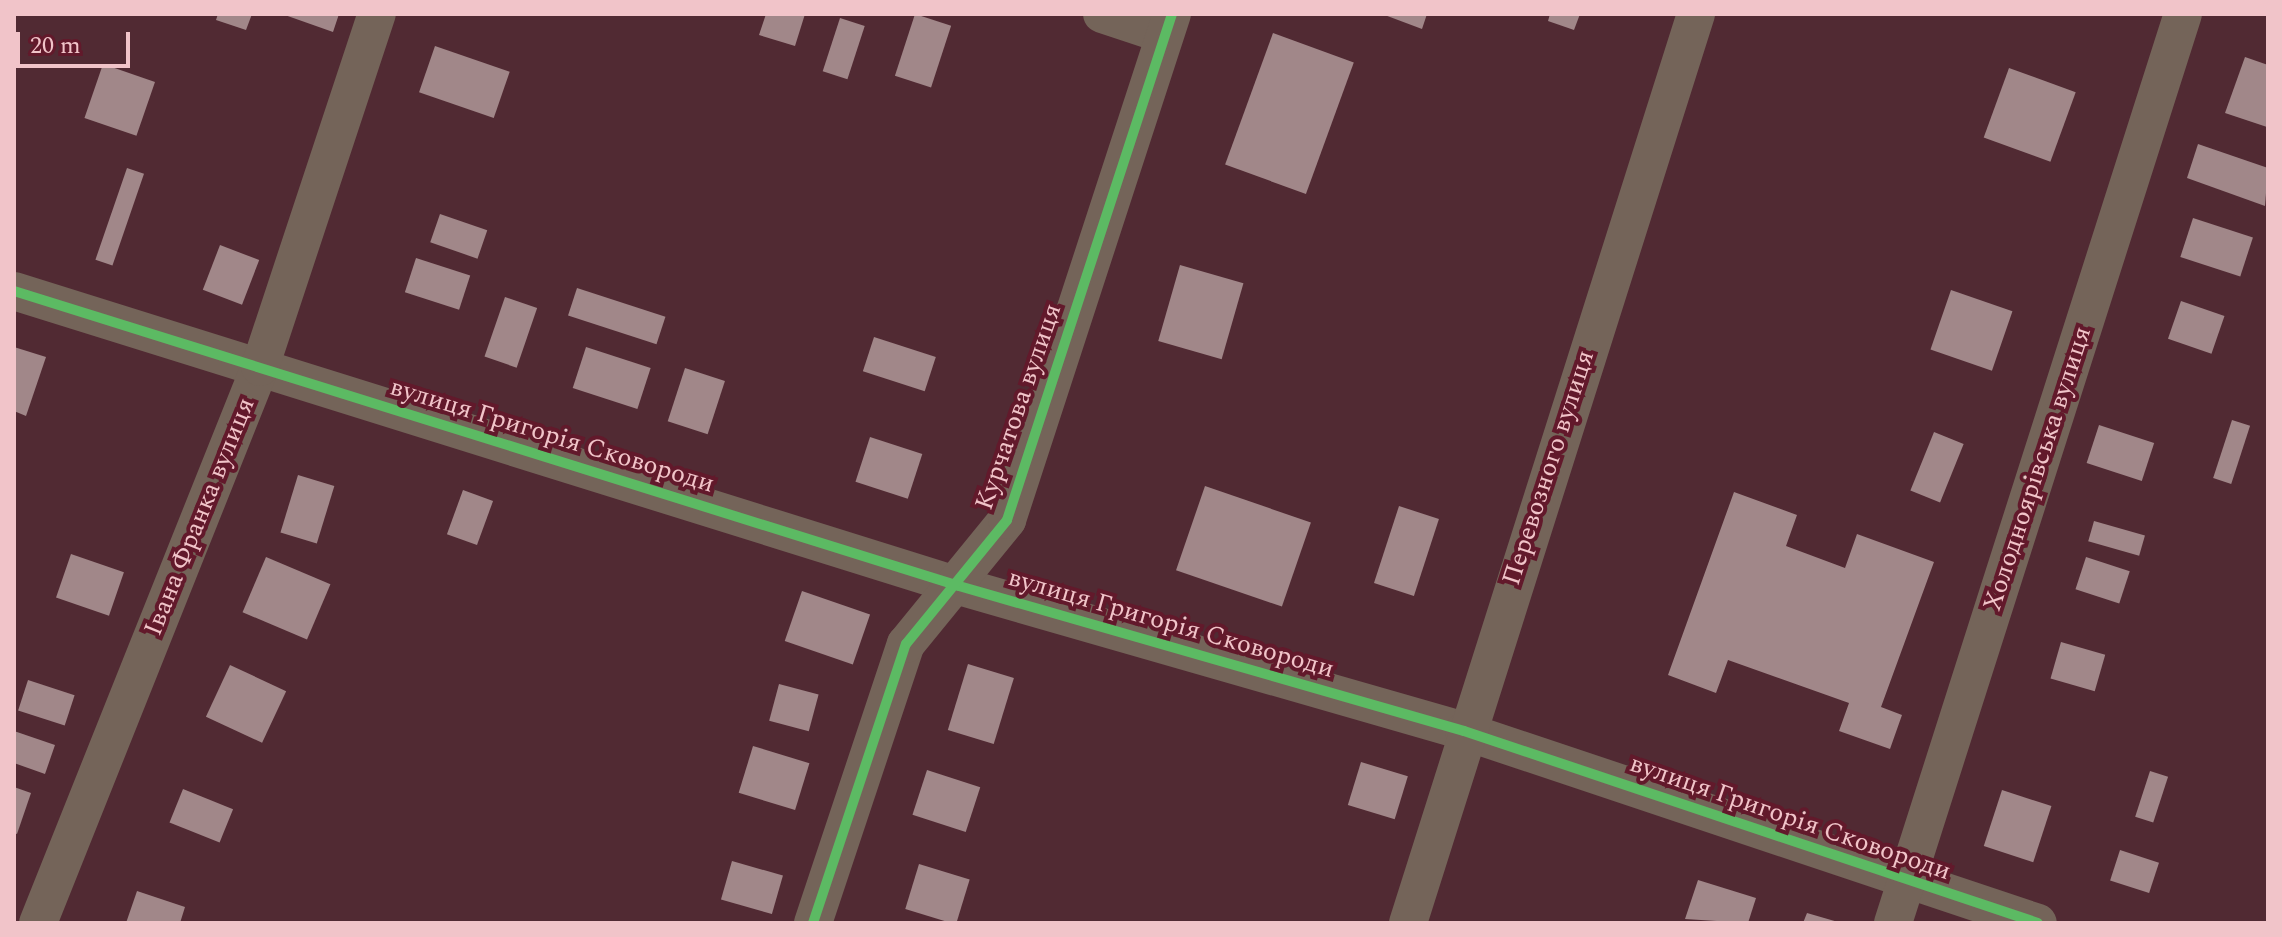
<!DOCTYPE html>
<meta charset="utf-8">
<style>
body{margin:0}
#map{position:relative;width:2282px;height:937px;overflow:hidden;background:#512a33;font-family:Spectral,serif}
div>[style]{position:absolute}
.building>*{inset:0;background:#a18789;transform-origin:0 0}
.minor>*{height:38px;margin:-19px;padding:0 19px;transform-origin:19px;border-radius:19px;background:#746459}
.cycleway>*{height:10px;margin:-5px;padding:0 5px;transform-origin:5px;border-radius:5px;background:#5cba63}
span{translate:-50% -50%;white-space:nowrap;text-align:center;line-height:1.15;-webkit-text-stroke:8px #62192b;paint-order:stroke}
.street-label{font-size:26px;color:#f1c4c9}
.frame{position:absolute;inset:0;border:16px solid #f1c4c9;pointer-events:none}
.scale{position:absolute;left:16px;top:32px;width:114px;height:36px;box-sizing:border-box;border:4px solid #f1c4c9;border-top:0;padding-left:10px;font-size:24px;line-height:28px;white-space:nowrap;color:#f1c4c9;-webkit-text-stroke:6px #62192b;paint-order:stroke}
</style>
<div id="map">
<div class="building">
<i style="clip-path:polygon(218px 14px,252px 14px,246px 30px,216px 20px)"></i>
<i style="clip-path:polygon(282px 14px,339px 14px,333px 32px)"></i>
<i style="clip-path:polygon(766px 14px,805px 14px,795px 46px,759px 35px)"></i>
<i style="left:915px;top:14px;width:38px;height:65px;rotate:18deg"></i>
<i style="clip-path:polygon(1382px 14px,1427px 14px,1422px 29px)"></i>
<i style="clip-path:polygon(1550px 14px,1580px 14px,1574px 30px,1548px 21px)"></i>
<i style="left:840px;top:18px;width:26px;height:56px;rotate:18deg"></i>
<i style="left:1273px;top:33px;width:86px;height:140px;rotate:20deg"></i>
<i style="left:435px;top:46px;width:79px;height:49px;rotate:19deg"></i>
<i style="clip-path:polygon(2245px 57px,2268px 65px,2267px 127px,2225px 113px)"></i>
<i style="left:103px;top:64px;width:55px;height:57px;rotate:19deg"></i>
<i style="left:2009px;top:68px;width:71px;height:74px;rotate:20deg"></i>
<i style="clip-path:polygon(2198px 144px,2268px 168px,2265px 206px,2187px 178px)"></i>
<i style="left:127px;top:168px;width:18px;height:97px;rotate:19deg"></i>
<i style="left:440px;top:214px;width:50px;height:30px;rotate:19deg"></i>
<i style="left:2193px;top:218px;width:63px;height:41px;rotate:18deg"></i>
<i style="left:220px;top:245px;width:42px;height:48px;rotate:21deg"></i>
<i style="left:416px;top:258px;width:57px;height:36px;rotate:18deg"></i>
<i style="left:1180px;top:265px;width:66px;height:79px;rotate:16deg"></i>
<i style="left:577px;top:288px;width:93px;height:29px;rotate:18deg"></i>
<i style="left:1951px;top:290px;width:65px;height:63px;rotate:19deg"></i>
<i style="left:505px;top:297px;width:34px;height:63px;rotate:19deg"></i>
<i style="left:2181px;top:301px;width:46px;height:40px;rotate:19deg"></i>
<i style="left:874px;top:337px;width:65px;height:36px;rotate:18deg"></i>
<i style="clip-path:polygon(14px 347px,46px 357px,26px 416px,14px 411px)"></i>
<i style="left:586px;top:347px;width:68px;height:43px;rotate:18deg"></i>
<i style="left:685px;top:368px;width:42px;height:56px;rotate:18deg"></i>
<i style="left:2232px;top:420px;width:19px;height:61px;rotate:18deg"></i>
<i style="left:2099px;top:425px;width:58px;height:40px;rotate:18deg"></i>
<i style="left:1934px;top:432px;width:32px;height:63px;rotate:22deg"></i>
<i style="left:870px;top:437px;width:55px;height:47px;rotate:18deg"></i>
<i style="left:298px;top:475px;width:38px;height:60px;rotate:17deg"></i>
<i style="left:1205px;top:486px;width:112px;height:89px;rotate:19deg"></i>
<i style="left:463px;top:490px;width:32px;height:47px;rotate:20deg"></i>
<i style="clip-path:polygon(1734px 492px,1797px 515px,1786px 546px,1845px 568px,1857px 534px,1934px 562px,1881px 707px,1902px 715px,1890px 749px,1839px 731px,1849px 703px,1728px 660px,1716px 693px,1668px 675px)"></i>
<i style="left:1399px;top:506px;width:42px;height:81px;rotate:18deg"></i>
<i style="left:2094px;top:521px;width:53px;height:21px;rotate:16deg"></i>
<i style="left:71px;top:554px;width:56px;height:46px;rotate:19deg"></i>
<i style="left:266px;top:557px;width:70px;height:60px;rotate:23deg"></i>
<i style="left:2086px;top:557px;width:46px;height:34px;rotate:18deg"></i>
<i style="left:802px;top:591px;width:72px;height:53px;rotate:19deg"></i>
<i style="left:2061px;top:642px;width:46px;height:38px;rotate:16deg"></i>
<i style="left:968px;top:664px;width:48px;height:69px;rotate:17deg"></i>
<i style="left:230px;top:665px;width:62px;height:57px;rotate:25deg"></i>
<i style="left:28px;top:680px;width:49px;height:32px;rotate:18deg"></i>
<i style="left:779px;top:684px;width:41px;height:38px;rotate:15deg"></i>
<i style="clip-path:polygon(14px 731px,55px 745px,45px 774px,14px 763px)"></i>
<i style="left:753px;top:746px;width:59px;height:49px;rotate:17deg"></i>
<i style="left:1361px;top:762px;width:49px;height:45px;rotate:17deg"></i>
<i style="left:927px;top:770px;width:56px;height:47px;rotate:18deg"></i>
<i style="left:2150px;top:771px;width:19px;height:48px;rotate:18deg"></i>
<i style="clip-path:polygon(14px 787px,31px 793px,17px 834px,14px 833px)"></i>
<i style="left:183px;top:789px;width:54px;height:36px;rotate:22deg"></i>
<i style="left:2002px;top:790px;width:52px;height:59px;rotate:18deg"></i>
<i style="left:2120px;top:850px;width:41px;height:32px;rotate:18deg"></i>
<i style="left:732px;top:861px;width:53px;height:40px;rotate:16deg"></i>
<i style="left:919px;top:864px;width:53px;height:47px;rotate:17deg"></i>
<i style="clip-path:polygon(1698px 880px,1756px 898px,1748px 923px,1685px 919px)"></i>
<i style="clip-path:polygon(137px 891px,185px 907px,180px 923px,126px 923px)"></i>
<i style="clip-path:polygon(1807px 913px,1838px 922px,1838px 923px,1803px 923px)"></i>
</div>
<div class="minor">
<i style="left:1102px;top:14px;width:66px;rotate:18.4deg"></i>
<i style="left:14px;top:291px;width:990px;rotate:17.34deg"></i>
<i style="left:959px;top:586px;width:525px;rotate:16.02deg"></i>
<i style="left:1464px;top:731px;width:605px;rotate:18.49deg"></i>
<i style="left:38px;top:923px;width:599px;rotate:-68.23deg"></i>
<i style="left:260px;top:367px;width:372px;rotate:-71.7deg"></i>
<i style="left:813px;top:923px;width:294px;rotate:-71.6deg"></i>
<i style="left:906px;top:644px;width:160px;rotate:-50.8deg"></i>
<i style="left:1007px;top:520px;width:532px;rotate:-71.94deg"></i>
<i style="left:1408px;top:923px;width:954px;rotate:-72.42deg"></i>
<i style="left:1893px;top:923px;width:954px;rotate:-72.31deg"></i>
</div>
<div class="cycleway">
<i style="left:14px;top:291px;width:990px;rotate:17.34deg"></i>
<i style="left:959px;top:586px;width:525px;rotate:16.02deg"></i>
<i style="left:1464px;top:731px;width:605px;rotate:18.49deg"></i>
<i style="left:813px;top:923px;width:294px;rotate:-71.6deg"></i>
<i style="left:906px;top:644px;width:160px;rotate:-50.8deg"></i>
<i style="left:1007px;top:520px;width:532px;rotate:-71.94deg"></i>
</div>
<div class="street-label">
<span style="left:1019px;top:407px;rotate:-71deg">Курчатова вулиця</span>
<span style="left:552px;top:436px;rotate:17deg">вулиця Григорія Сковороди</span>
<span style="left:1549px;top:468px;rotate:-72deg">Перевозного вулиця</span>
<span style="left:2038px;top:469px;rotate:-72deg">Холодноярівська вулиця</span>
<span style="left:200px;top:517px;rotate:-68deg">Івана Франка вулиця</span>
<span style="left:1171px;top:624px;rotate:16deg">вулиця Григорія Сковороди</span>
<span style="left:1790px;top:818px;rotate:19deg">вулиця Григорія Сковороди</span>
</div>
<div class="frame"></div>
<div class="scale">20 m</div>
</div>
